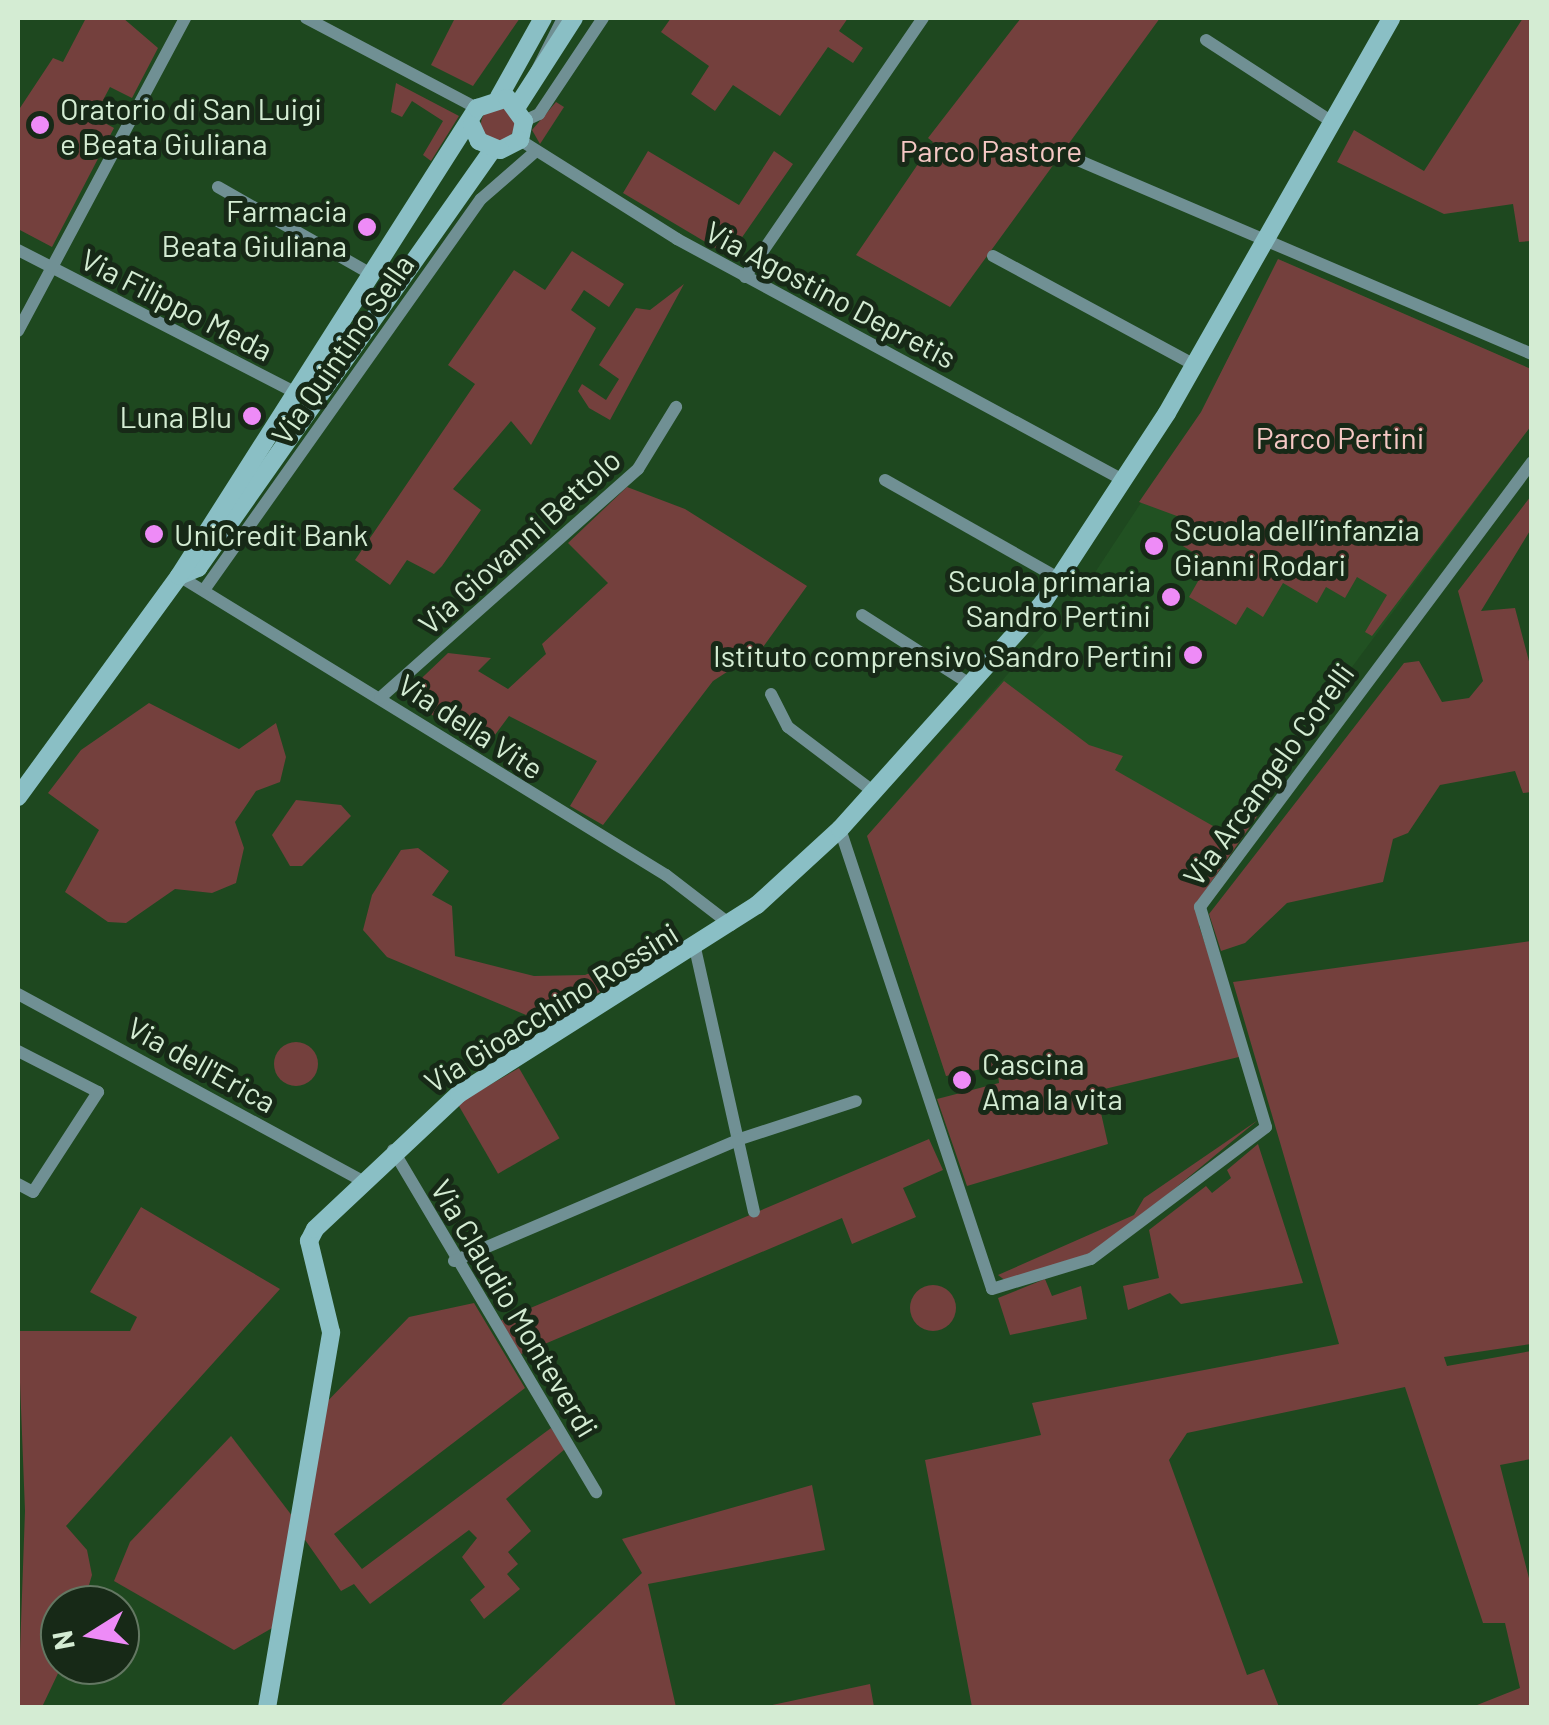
<!DOCTYPE html>
<meta charset="utf-8">
<style>
body{margin:0}
#map{position:relative;width:1549px;height:1725px;overflow:hidden;background:#1e481f;font-family:Barlow,sans-serif}
div>[style]{position:absolute}
.built>*{inset:0;background:#215122}
.green>*{inset:0;background:#74403d;transform-origin:0 0}
.round{border-radius:50%}
.street>*{height:12px;margin:-6px;padding:0 6px;transform-origin:6px;border-radius:6px;background:#709094}
.secondary>*{height:18px;margin:-9px;padding:0 9px;transform-origin:9px;border-radius:9px;background:#8abfc5}
.dots>*{width:28px;height:28px;translate:-50% -50%;box-sizing:border-box;border:5px solid #172917;border-radius:50%}
span{translate:-50% -50%;white-space:nowrap;text-align:center;line-height:1.15;-webkit-text-stroke:10px #172917;paint-order:stroke}
.poi-label{font-size:30px;color:#d4ecd3}
.left{translate:0 -50%;text-align:left}
.right{translate:-100% -50%;text-align:right}
.park-label{font-size:30px;color:#f5c8c4}
.street-label{font-size:30px;color:#d4ecd3}
.frame{position:absolute;inset:0;border:20px solid #d4ecd3;pointer-events:none}
.north{position:absolute;left:40px;top:1585px;width:100px;height:100px;box-sizing:border-box;background:#172917;border:2px solid #637762;border-radius:50%;rotate:259deg;font-size:28px;font-weight:700;line-height:40px;text-align:center;color:#d4ecd3}
.north::after{content:'';display:block;margin:auto;width:35px;height:45px;background:#ee8bf7;clip-path:polygon(50% 0,100% 100%,50% 72%,0 100%)}
</style>
<div id="map">
<div class="built">
<i style="clip-path:polygon(1278px 259px,1531px 369px,1531px 426px,1228px 834px,984px 1067px,946px 1076px,867px 836px,1092px 577px,1201px 412px)"></i>
</div>
<div class="green">
<i style="clip-path:polygon(86px 18px,123px 18px,158px 48px,132px 98px,110px 87px,94px 117px,114px 128px,52px 247px,18px 229px,18px 111px,53px 58px,63px 62px)"></i>
<i style="clip-path:polygon(455px 18px,520px 18px,473px 86px,431px 65px)"></i>
<i style="clip-path:polygon(671px 18px,848px 18px,839px 31px,863px 48px,853px 63px,828px 47px,780px 116px,733px 85px,715px 111px,691px 94px,709px 66px,661px 32px)"></i>
<i style="clip-path:polygon(1021px 18px,1160px 18px,950px 307px,856px 255px,933px 142px,928px 138px)"></i>
<i style="clip-path:polygon(1523px 18px,1532px 18px,1531px 241px,1519px 242px,1513px 204px,1444px 214px,1337px 162px,1354px 130px,1424px 171px)"></i>
<i style="clip-path:polygon(396px 83px,459px 116px,431px 161px,423px 155px,443px 121px,412px 101px,402px 117px,391px 112px)"></i>
<i style="clip-path:polygon(556px 102px,564px 107px,540px 144px,532px 130px)"></i>
<i class="round" style="left:481px;top:107px;width:34px;height:34px"></i>
<i style="clip-path:polygon(648px 151px,739px 205px,774px 151px,793px 164px,729px 256px,623px 193px)"></i>
<i style="clip-path:polygon(572px 251px,624px 284px,609px 307px,584px 290px,571px 310px,596px 328px,531px 445px,511px 421px,453px 489px,481px 510px,442px 566px,434px 574px,407px 560px,390px 585px,355px 560px,475px 384px,448px 365px,514px 270px,545px 290px)"></i>
<i style="clip-path:polygon(1278px 259px,1531px 369px,1531px 426px,1372px 636px,1365px 632px,1387px 595px,1357px 577px,1345px 598px,1326px 587px,1317px 603px,1283px 583px,1263px 617px,1247px 607px,1236px 625px,1189px 597px,1209px 562px,1173px 540px,1185px 519px,1139px 502px,1201px 412px)"></i>
<i style="clip-path:polygon(684px 284px,610px 420px,589px 408px,578px 391px,582px 384px,606px 400px,619px 379px,599px 365px,636px 308px,650px 310px)"></i>
<i style="clip-path:polygon(627px 487px,685px 509px,807px 586px,761px 650px,713px 681px,603px 825px,570px 806px,597px 761px,509px 716px,483px 751px,404px 695px,448px 653px,491px 658px,478px 671px,508px 689px,546px 654px,542px 644px,608px 583px,568px 543px)"></i>
<i style="clip-path:polygon(1531px 496px,1531px 529px,1481px 611px,1515px 608px,1531px 669px,1531px 792px,1523px 793px,1515px 771px,1440px 785px,1408px 833px,1393px 839px,1383px 882px,1287px 903px,1245px 943px,1221px 951px,1209px 914px,1404px 663px,1419px 661px,1442px 702px,1469px 698px,1483px 681px,1458px 591px)"></i>
<i style="clip-path:polygon(1004px 681px,1089px 745px,1123px 756px,1115px 770px,1227px 834px,1264px 783px,1275px 791px,1202px 895px,1199px 926px,1243px 1056px,1096px 1091px,1108px 1144px,967px 1186px,937px 1099px,999px 1083px,997px 1066px,946px 1076px,867px 836px)"></i>
<i style="clip-path:polygon(149px 703px,239px 749px,276px 723px,286px 757px,280px 782px,256px 791px,235px 822px,244px 848px,236px 883px,212px 893px,175px 889px,126px 923px,108px 922px,65px 892px,99px 830px,48px 793px,81px 750px)"></i>
<i style="clip-path:polygon(296px 800px,341px 805px,351px 816px,302px 866px,290px 866px,272px 835px)"></i>
<i style="clip-path:polygon(418px 848px,449px 871px,432px 895px,452px 906px,455px 956px,534px 976px,585px 975px,628px 957px,646px 968px,543px 1022px,387px 957px,363px 930px,372px 895px,401px 850px)"></i>
<i style="clip-path:polygon(1531px 941px,1531px 1344px,1444px 1357px,1447px 1366px,1531px 1351px,1531px 1459px,1500px 1465px,1531px 1586px,1531px 1707px,1472px 1707px,1520px 1688px,1505px 1623px,1483px 1623px,1405px 1387px,1187px 1433px,1169px 1460px,1247px 1675px,1264px 1669px,1279px 1707px,972px 1707px,925px 1460px,1041px 1435px,1032px 1403px,1339px 1344px,1233px 982px)"></i>
<i class="round" style="left:274px;top:1042px;width:44px;height:44px"></i>
<i style="left:519px;top:1068px;width:81px;height:71px;rotate:60deg"></i>
<i style="clip-path:polygon(1258px 1120px,1100px 1250px,1006px 1281px,998px 1275px,1134px 1215px,1144px 1198px)"></i>
<i style="clip-path:polygon(929px 1139px,943px 1170px,903px 1188px,916px 1217px,852px 1244px,842px 1218px,521px 1354px,500px 1321px)"></i>
<i style="clip-path:polygon(1258px 1144px,1303px 1283px,1181px 1304px,1170px 1293px,1128px 1310px,1123px 1286px,1159px 1278px,1149px 1230px,1206px 1186px,1212px 1193px,1231px 1178px,1227px 1170px)"></i>
<i style="clip-path:polygon(141px 1207px,280px 1289px,66px 1526px,87px 1550px,92px 1575px,83px 1605px,60px 1605px,62px 1665px,42px 1707px,18px 1707px,25px 1511px,18px 1331px,130px 1331px,137px 1317px,90px 1292px)"></i>
<i style="clip-path:polygon(1045px 1279px,1052px 1296px,1081px 1286px,1087px 1319px,1010px 1335px,998px 1298px)"></i>
<i class="round" style="left:910px;top:1285px;width:46px;height:46px"></i>
<i style="clip-path:polygon(474px 1303px,525px 1388px,334px 1534px,362px 1569px,551px 1428px,565px 1449px,506px 1499px,531px 1531px,508px 1552px,518px 1564px,507px 1574px,520px 1589px,484px 1619px,470px 1600px,485px 1587px,462px 1557px,477px 1538px,469px 1530px,370px 1604px,354px 1584px,341px 1591px,303px 1537px,318px 1411px,409px 1317px)"></i>
<i style="clip-path:polygon(231px 1436px,299px 1525px,286px 1620px,234px 1650px,114px 1581px,130px 1542px)"></i>
<i style="clip-path:polygon(812px 1485px,825px 1550px,648px 1584px,676px 1707px,499px 1707px,642px 1573px,622px 1539px)"></i>
<i style="clip-path:polygon(870px 1684px,874px 1707px,763px 1707px)"></i>
</div>
<div class="street">
<i style="left:306px;top:18px;width:193px;rotate:27.8deg"></i>
<i style="left:1206px;top:40px;width:147px;rotate:33deg"></i>
<i style="left:534px;top:76px;width:65px;rotate:-63.4deg"></i>
<i style="left:524px;top:121px;width:17px;rotate:-25deg"></i>
<i style="left:539px;top:114px;width:115px;rotate:-56.3deg"></i>
<i style="left:520px;top:140px;width:186px;rotate:32.2deg"></i>
<i style="left:677px;top:239px;width:509px;rotate:28.38deg"></i>
<i style="left:1059px;top:152px;width:514px;rotate:23.13deg"></i>
<i style="left:218px;top:187px;width:178px;rotate:29.6deg"></i>
<i style="left:18px;top:250px;width:317px;rotate:27.2deg"></i>
<i style="left:993px;top:256px;width:230px;rotate:28.4deg"></i>
<i style="left:745px;top:277px;width:314px;rotate:-55.5deg"></i>
<i style="left:18px;top:331px;width:355px;rotate:-61.9deg"></i>
<i style="left:885px;top:480px;width:203px;rotate:29.5deg"></i>
<i style="left:179px;top:576px;width:571px;rotate:31.55deg"></i>
<i style="left:666px;top:875px;width:82px;rotate:37.6deg"></i>
<i style="left:204px;top:590px;width:479px;rotate:-54.7deg"></i>
<i style="left:481px;top:199px;width:73px;rotate:-41.1deg"></i>
<i style="left:862px;top:615px;width:128px;rotate:32.6deg"></i>
<i style="left:771px;top:694px;width:37px;rotate:63deg"></i>
<i style="left:788px;top:727px;width:108px;rotate:37.1deg"></i>
<i style="left:380px;top:698px;width:345px;rotate:-41.6deg"></i>
<i style="left:638px;top:469px;width:73px;rotate:-58.5deg"></i>
<i style="left:840px;top:829px;width:484px;rotate:71.7deg"></i>
<i style="left:992px;top:1289px;width:103px;rotate:-16.9deg"></i>
<i style="left:1091px;top:1259px;width:219px;rotate:-37deg"></i>
<i style="left:1266px;top:1127px;width:230px;rotate:-106.7deg"></i>
<i style="left:1200px;top:907px;width:555px;rotate:-53.27deg"></i>
<i style="left:695px;top:948px;width:270px;rotate:77.4deg"></i>
<i style="left:18px;top:994px;width:390px;rotate:28.5deg"></i>
<i style="left:18px;top:1051px;width:90px;rotate:27.1deg"></i>
<i style="left:98px;top:1092px;width:119px;rotate:123deg"></i>
<i style="left:33px;top:1192px;width:17px;rotate:-152deg"></i>
<i style="left:393px;top:1150px;width:398px;rotate:59.3deg"></i>
<i style="left:454px;top:1261px;width:308px;rotate:-23.1deg"></i>
<i style="left:737px;top:1140px;width:125px;rotate:-18.1deg"></i>
</div>
<div class="secondary">
<i style="left:499px;top:97px;width:90px;rotate:-60.9deg"></i>
<i style="left:518px;top:105px;width:103px;rotate:-57.2deg"></i>
<i style="left:179px;top:576px;width:21px;rotate:-23deg"></i>
<i style="left:198px;top:568px;width:512px;rotate:-54.85deg"></i>
<i style="left:18px;top:797px;width:273px;rotate:-53.9deg"></i>
<i style="left:179px;top:576px;width:555px;rotate:-57.51deg"></i>
<i style="left:477px;top:108px;width:32px;rotate:-18deg"></i>
<i style="left:507px;top:98px;width:29px;rotate:54deg"></i>
<i style="left:524px;top:121px;width:19px;rotate:102deg"></i>
<i style="left:520px;top:140px;width:22px;rotate:153deg"></i>
<i style="left:500px;top:150px;width:23px;rotate:-157deg"></i>
<i style="left:479px;top:141px;width:17px;rotate:-115deg"></i>
<i style="left:267px;top:1708px;width:381px;rotate:-80.3deg"></i>
<i style="left:331px;top:1332px;width:94px;rotate:-103.6deg"></i>
<i style="left:309px;top:1241px;width:13px;rotate:-63deg"></i>
<i style="left:315px;top:1229px;width:197px;rotate:-43.2deg"></i>
<i style="left:459px;top:1094px;width:353px;rotate:-32.4deg"></i>
<i style="left:757px;top:905px;width:113px;rotate:-42.5deg"></i>
<i style="left:840px;top:829px;width:302px;rotate:-48.1deg"></i>
<i style="left:1042px;top:604px;width:228px;rotate:-56.8deg"></i>
<i style="left:1167px;top:413px;width:454px;rotate:-60.4deg"></i>
</div>
<div class="dots">
<i style="left:40px;top:125px;background:#ee8bf7"></i>
<i style="left:367px;top:227px;background:#ee8bf7"></i>
<i style="left:252px;top:416px;background:#ee8bf7"></i>
<i style="left:154px;top:534px;background:#ee8bf7"></i>
<i style="left:1154px;top:546px;background:#ee8bf7"></i>
<i style="left:1171px;top:597px;background:#ee8bf7"></i>
<i style="left:1193px;top:655px;background:#ee8bf7"></i>
<i style="left:962px;top:1080px;background:#ee8bf7"></i>
</div>
<div class="poi-label">
<span class="left" style="left:60px;top:125px">Oratorio di San Luigi<br>e Beata Giuliana</span>
<span class="right" style="left:347px;top:227px">Farmacia<br>Beata Giuliana</span>
<span class="right" style="left:232px;top:416px">Luna Blu</span>
<span class="left" style="left:1174px;top:546px">Scuola dell’infanzia<br>Gianni Rodari</span>
<span class="left" style="left:174px;top:534px">UniCredit Bank</span>
<span class="right" style="left:1151px;top:597px">Scuola primaria<br>Sandro Pertini</span>
<span class="right" style="left:1173px;top:655px">Istituto comprensivo Sandro Pertini</span>
<span class="left" style="left:982px;top:1080px">Cascina<br>Ama la vita</span>
</div>
<div class="park-label">
<span style="left:991px;top:150px">Parco Pastore</span>
<span style="left:1340px;top:437px">Parco Pertini</span>
</div>
<div class="street-label">
<span style="left:831px;top:294px;rotate:28deg">Via Agostino Depretis</span>
<span style="left:177px;top:304px;rotate:27deg">Via Filippo Meda</span>
<span style="left:342px;top:349px;rotate:-55deg">Via Quintino Sella</span>
<span style="left:519px;top:541px;rotate:-42deg">Via Giovanni Bettolo</span>
<span style="left:471px;top:726px;rotate:33deg">Via della Vite</span>
<span style="left:1268px;top:774px;rotate:-54deg">Via Arcangelo Corelli</span>
<span style="left:551px;top:1007px;rotate:-32deg">Via Gioacchino Rossini</span>
<span style="left:202px;top:1064px;rotate:29deg">Via dell'Erica</span>
<span style="left:515px;top:1308px;rotate:59deg">Via Claudio Monteverdi</span>
</div>
<div class="frame"></div>
<div class="north">N</div>
</div>
